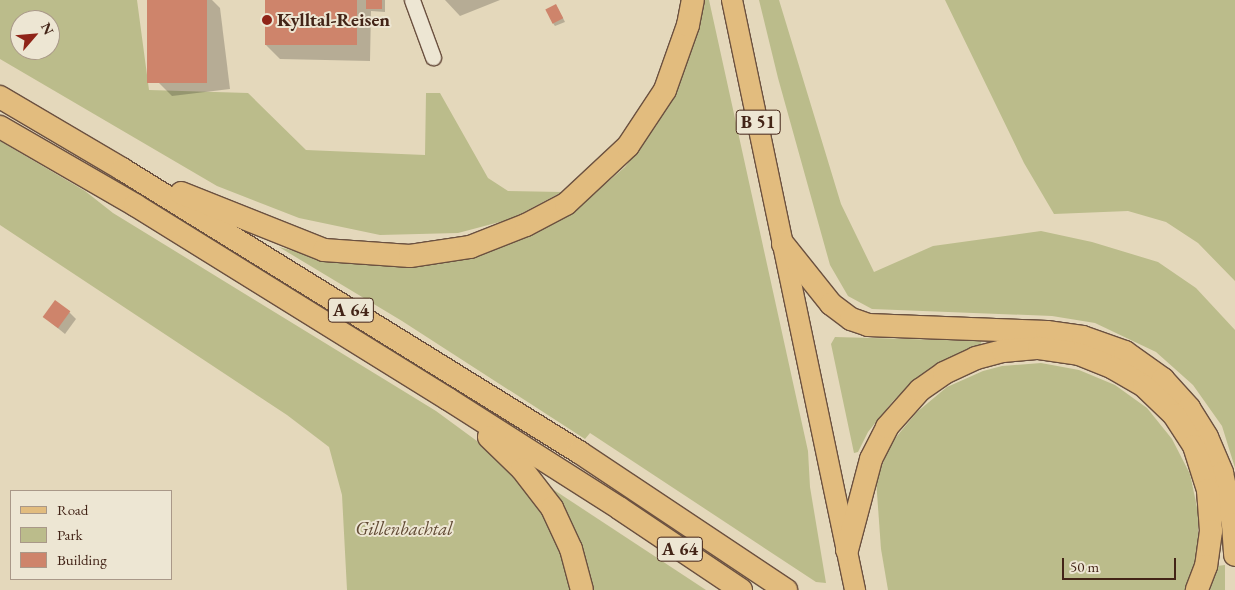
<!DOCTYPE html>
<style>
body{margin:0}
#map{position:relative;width:1235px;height:590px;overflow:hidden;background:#e4d8bb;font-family:"EB Garamond",serif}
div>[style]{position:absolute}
.green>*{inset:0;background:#bbbc8b}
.shadow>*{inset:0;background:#0003}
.building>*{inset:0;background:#ce846b;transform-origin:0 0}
.roads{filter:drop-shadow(1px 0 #6b5140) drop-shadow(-1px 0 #6b5140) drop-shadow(0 1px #6b5140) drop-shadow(0 -1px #6b5140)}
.minor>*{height:15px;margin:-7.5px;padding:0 7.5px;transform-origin:7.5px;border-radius:7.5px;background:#ede6d3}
.major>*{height:20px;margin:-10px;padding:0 10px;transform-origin:10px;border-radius:10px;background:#e2bc7e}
.highway>*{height:22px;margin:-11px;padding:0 11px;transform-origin:11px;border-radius:11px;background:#e2bc7e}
.dots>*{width:14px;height:14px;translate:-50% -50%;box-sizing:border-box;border:2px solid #ede6d3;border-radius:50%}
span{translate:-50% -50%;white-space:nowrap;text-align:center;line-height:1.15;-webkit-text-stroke:4px #ede6d3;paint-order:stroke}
.shield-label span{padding:1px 4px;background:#ede6d3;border:1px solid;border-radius:4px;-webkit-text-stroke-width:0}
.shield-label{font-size:18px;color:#432417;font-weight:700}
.poi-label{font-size:19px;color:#432417;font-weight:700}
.left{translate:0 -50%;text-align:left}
.park-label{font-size:19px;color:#614a34;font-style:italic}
.legend{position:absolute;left:10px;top:490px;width:162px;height:90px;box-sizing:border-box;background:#ede6d3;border:1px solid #a99888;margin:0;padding:6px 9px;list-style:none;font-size:15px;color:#432417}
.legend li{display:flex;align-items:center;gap:10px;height:25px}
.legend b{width:25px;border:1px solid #a99888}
.north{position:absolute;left:10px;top:10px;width:50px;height:50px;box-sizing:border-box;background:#ede6d3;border:1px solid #a99888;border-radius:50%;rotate:63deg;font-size:14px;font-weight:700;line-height:20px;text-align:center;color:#432417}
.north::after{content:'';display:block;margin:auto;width:18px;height:22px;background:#8f2418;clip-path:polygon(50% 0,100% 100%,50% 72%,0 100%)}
.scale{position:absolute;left:1062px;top:558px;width:114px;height:22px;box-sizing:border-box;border:2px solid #432417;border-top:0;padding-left:6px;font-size:15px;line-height:18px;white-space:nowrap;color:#432417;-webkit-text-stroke:4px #ede6d3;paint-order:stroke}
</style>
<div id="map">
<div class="green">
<i style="clip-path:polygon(evenodd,0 0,137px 0,149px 90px,248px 93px,306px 150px,425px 155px,426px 93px,440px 93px,488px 178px,508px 191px,562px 192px,511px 219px,458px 233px,380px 235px,299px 218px,217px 186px,0 59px,0 0,20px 20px,50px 20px,50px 50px,20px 50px,20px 20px)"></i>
<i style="clip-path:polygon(703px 0,709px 0,808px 451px,810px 487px,826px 583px,816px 582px,590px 433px,585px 439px,402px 321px,279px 247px,336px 262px,382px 266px,418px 266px,505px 245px,546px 227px,582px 204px,625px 167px,656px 126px,675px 92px,690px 55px)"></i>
<i style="clip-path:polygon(759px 0,779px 0,841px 204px,874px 272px,933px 246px,1041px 231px,1092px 242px,1158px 262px,1196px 288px,1235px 330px,1235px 468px,1222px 426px,1193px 385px,1156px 352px,1095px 323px,1052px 316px,872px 309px,848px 296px,830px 265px,778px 78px)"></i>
<i style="clip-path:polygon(945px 0,1235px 0,1235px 281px,1198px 243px,1166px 222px,1128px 211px,1054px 214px,1024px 163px)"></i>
<i style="clip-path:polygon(0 141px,85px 191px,113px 213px,436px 411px,496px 455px,532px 490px,571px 572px,572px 590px,347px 590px,342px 495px,329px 447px,287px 415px,0 225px)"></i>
<i style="clip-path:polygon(835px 337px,981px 341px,982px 346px,926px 371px,893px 401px,868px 432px,858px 452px,854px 453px,831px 344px)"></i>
<i style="clip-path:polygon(1041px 363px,1079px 370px,1115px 385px,1147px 408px,1172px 439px,1190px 474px,1198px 512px,1198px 551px,1187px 590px,888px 590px,881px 549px,876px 479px,892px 442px,917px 412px,947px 387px,983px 371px,1002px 366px)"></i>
<i style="clip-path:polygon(551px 488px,706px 590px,588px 590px,550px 492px)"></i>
<i style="clip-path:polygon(1225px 565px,1225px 590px,1210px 590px,1217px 566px)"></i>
</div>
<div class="shadow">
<i style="clip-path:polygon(155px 0,212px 0,220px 8px,230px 89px,172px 96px,158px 82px)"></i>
<i style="clip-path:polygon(267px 0,385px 0,385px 12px,371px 11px,370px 61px,280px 59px,266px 45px)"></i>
<i style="clip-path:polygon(445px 0,500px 0,460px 16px)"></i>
<i style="clip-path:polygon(556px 5px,565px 22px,555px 26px,552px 22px)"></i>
<i style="clip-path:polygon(69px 312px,76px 319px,65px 334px,44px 317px)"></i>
</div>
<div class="building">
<i style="left:147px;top:0;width:60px;height:83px"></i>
<i style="left:265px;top:0;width:92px;height:45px"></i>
<i style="left:366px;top:0;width:16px;height:9px"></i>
<i style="left:556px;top:4px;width:16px;height:12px;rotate:63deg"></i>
<i style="left:55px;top:300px;width:19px;height:21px;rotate:36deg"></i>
</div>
<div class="roads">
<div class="minor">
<i style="left:412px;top:0;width:61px;rotate:69.8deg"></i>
</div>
<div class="major">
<i style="left:732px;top:0;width:603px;rotate:78.22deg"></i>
</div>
<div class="highway">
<i style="left:0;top:97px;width:142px;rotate:30.5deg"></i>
<i style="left:122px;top:169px;width:538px;rotate:31.77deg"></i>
<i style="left:579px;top:452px;width:249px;rotate:33.7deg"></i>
<i style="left:0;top:127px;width:156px;rotate:30deg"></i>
<i style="left:135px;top:205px;width:368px;rotate:31.8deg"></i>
<i style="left:448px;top:399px;width:203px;rotate:32.5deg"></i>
<i style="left:619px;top:508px;width:147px;rotate:33.9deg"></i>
<i style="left:181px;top:193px;width:154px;rotate:21.7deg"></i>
<i style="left:324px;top:250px;width:86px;rotate:4deg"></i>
<i style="left:410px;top:256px;width:61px;rotate:-8.5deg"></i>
<i style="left:470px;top:247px;width:60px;rotate:-21.4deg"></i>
<i style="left:526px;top:225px;width:45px;rotate:-27.7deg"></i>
<i style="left:566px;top:204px;width:85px;rotate:-43.1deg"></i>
<i style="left:628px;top:146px;width:67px;rotate:-56.5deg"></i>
<i style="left:665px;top:90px;width:69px;rotate:-70.5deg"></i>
<i style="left:688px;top:25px;width:25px;rotate:-79deg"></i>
<i style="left:783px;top:244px;width:77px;rotate:51.3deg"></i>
<i style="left:831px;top:304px;width:25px;rotate:37deg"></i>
<i style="left:851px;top:319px;width:18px;rotate:19deg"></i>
<i style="left:868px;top:325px;width:179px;rotate:2.2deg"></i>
<i style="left:1047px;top:332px;width:36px;rotate:8deg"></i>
<i style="left:1083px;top:337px;width:45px;rotate:19.7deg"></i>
<i style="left:1125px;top:352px;width:47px;rotate:35.4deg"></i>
<i style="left:1163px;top:379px;width:39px;rotate:48deg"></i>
<i style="left:1189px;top:408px;width:34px;rotate:58deg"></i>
<i style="left:1207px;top:437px;width:39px;rotate:67deg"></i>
<i style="left:1222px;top:473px;width:52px;rotate:77.8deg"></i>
<i style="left:1233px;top:524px;width:31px;rotate:86deg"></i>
<i style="left:489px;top:437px;width:46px;rotate:44.1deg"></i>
<i style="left:522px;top:469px;width:49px;rotate:52.4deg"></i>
<i style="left:552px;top:508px;width:45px;rotate:65.1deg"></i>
<i style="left:571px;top:549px;width:42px;rotate:75deg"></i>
<i style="left:847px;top:550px;width:94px;rotate:-75.2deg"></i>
<i style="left:871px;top:459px;width:36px;rotate:-63deg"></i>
<i style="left:887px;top:427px;width:50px;rotate:-48.3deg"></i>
<i style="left:920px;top:390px;width:29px;rotate:-35deg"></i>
<i style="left:944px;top:373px;width:35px;rotate:-25deg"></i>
<i style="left:976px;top:358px;width:28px;rotate:-15deg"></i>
<i style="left:1003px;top:351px;width:36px;rotate:-5deg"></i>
<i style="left:1039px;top:348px;width:40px;rotate:8.5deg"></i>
<i style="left:1079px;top:354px;width:37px;rotate:22deg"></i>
<i style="left:1113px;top:368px;width:36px;rotate:30deg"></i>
<i style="left:1144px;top:386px;width:42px;rotate:44deg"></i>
<i style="left:1174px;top:415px;width:37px;rotate:57deg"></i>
<i style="left:1194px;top:446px;width:46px;rotate:72.3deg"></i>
<i style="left:1208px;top:490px;width:41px;rotate:85.8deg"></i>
<i style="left:1211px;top:531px;width:35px;rotate:98deg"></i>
<i style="left:1206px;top:566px;width:26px;rotate:111deg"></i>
</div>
</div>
<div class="dots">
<i style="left:267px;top:20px;background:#8f2418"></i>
</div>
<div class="shield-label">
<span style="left:758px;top:122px">B 51</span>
<span style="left:351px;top:310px">A 64</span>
<span style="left:680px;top:549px">A 64</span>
</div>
<div class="poi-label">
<span class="left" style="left:277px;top:20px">Kylltal-Reisen</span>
</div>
<div class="park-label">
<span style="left:404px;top:529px">Gillenbachtal</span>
</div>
<ul class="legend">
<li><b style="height:6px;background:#e2bc7e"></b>Road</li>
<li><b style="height:14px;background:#bbbc8b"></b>Park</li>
<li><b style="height:14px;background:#ce846b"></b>Building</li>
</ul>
<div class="north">N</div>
<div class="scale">50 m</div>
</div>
